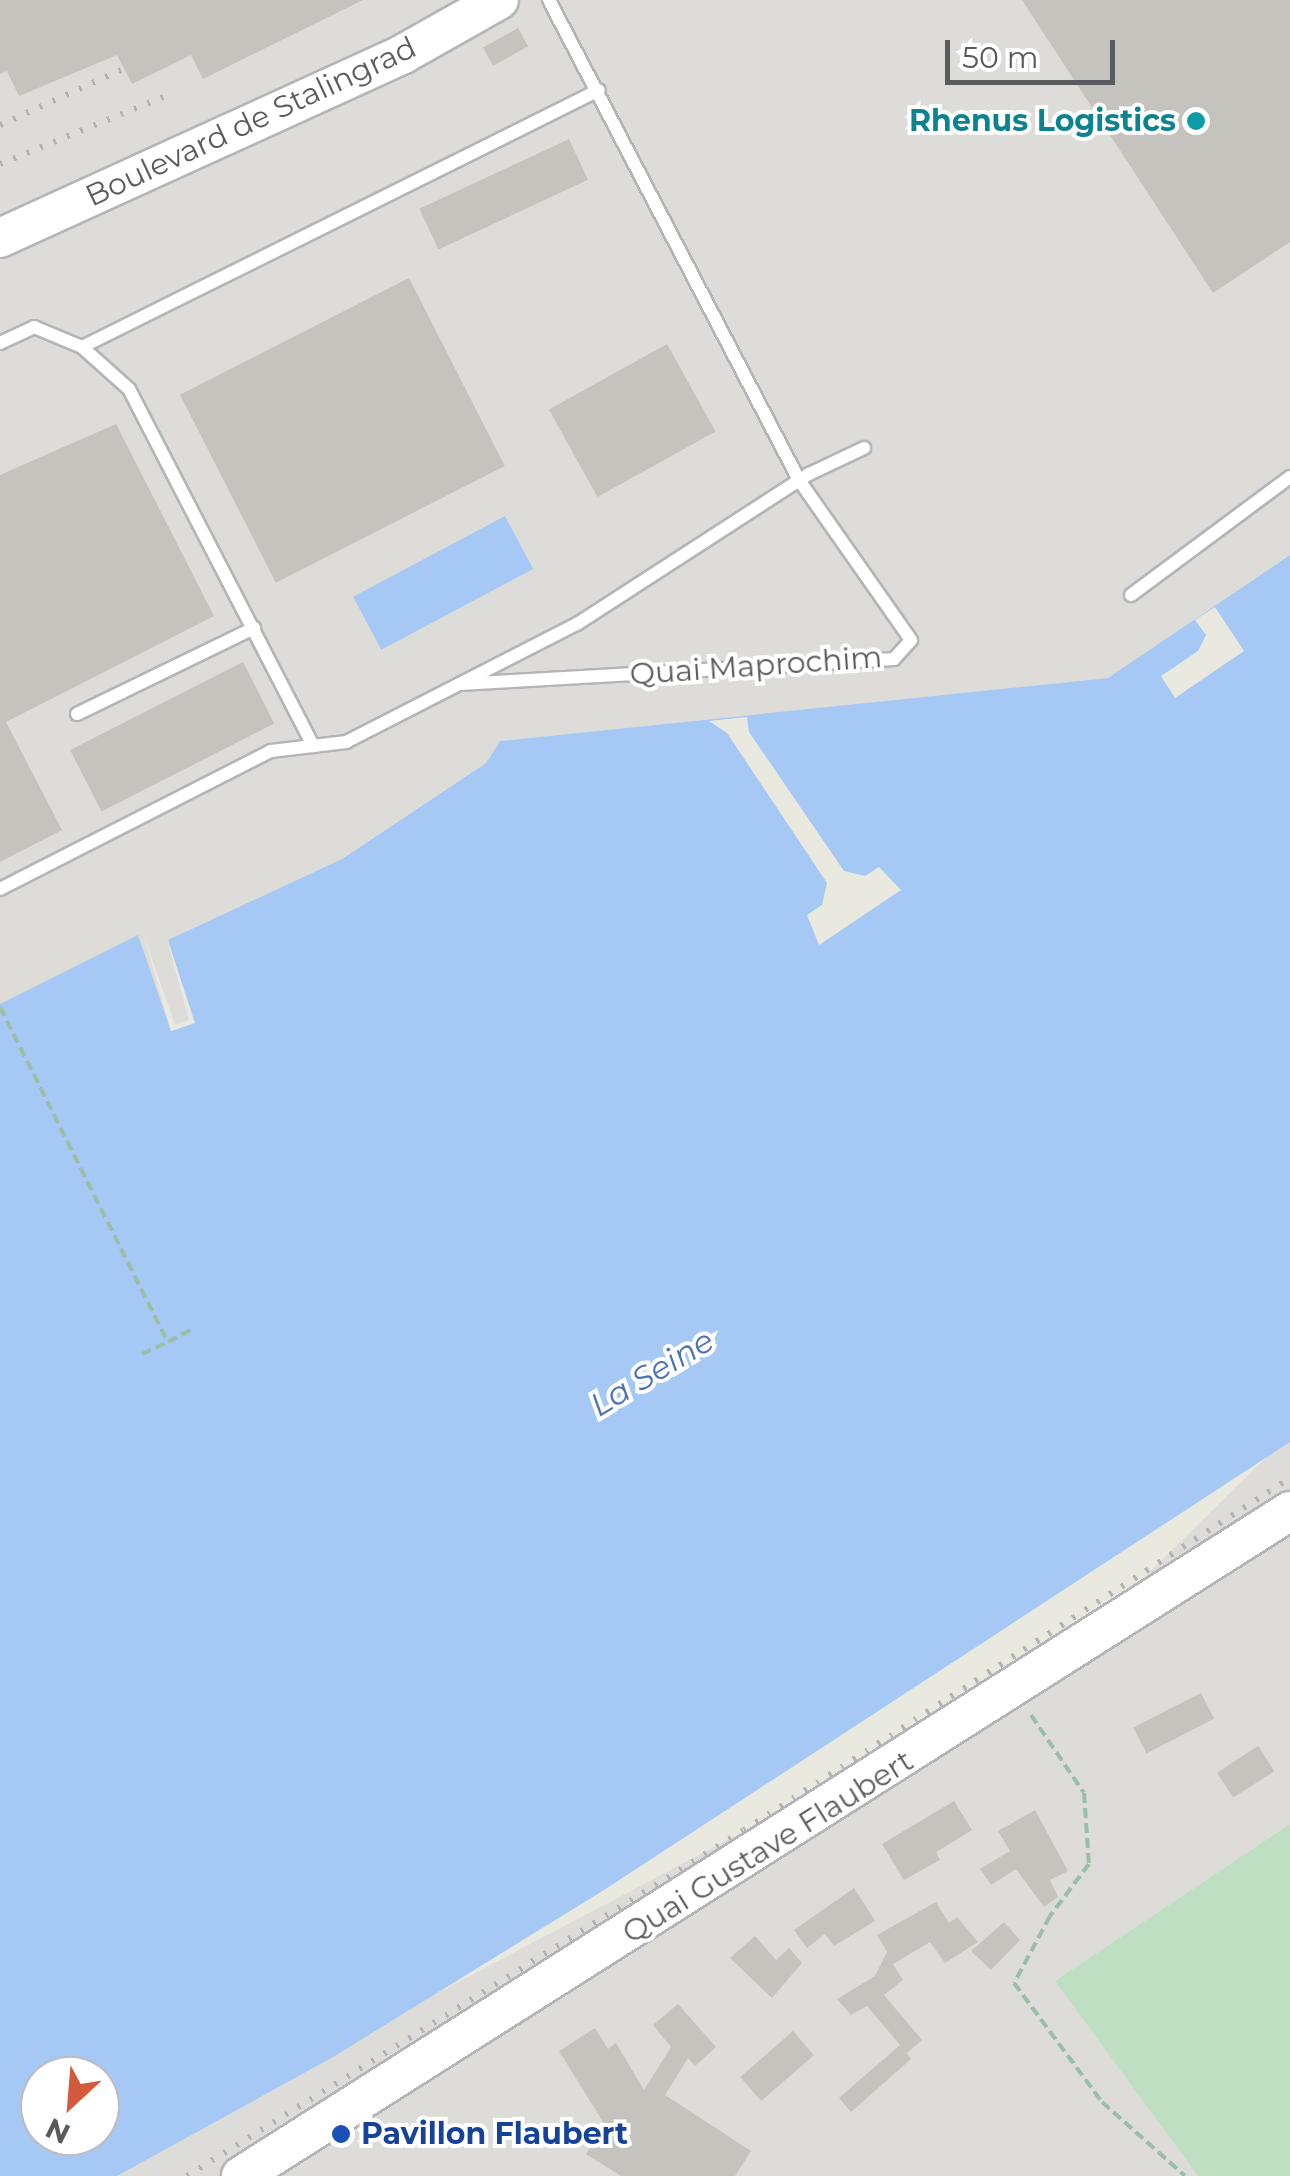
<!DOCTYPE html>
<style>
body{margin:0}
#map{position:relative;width:1290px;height:2176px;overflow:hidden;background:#eae9e0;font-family:Montserrat,sans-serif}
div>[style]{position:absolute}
.industrial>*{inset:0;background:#dedcd8}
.green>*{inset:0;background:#bfdfc3}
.water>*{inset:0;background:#a6c8f4;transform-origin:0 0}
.pier>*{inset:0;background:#eae9e0}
.building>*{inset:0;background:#c5c3bd;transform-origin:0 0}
.path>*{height:4px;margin-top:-2px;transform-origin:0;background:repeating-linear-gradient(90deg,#9abfa8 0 10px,transparent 0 15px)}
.roads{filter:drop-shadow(2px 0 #b3b5b9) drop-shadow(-2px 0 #b3b5b9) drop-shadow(0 2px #b3b5b9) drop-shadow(0 -2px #b3b5b9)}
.service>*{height:12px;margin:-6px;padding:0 6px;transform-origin:6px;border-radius:6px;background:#fff}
.secondary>*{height:38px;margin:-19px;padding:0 19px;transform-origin:19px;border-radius:19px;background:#fff}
.rail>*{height:6px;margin-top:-3px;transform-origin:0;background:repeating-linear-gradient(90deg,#b1b2b2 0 2.5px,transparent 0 14.5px)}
.dots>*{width:28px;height:28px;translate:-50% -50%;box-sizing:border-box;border:5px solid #fff;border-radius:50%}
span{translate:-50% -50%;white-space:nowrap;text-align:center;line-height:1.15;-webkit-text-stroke:8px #fff;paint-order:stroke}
.culture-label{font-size:30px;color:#0d838f;font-weight:700}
.right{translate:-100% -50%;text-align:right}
.street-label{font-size:30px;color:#595b5f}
.transit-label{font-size:30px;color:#164399;font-weight:700}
.left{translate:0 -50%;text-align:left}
.water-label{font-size:32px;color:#4d72b3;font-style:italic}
.north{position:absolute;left:20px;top:2056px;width:100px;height:100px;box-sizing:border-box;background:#fff;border:2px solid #bdbdbf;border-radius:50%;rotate:206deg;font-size:28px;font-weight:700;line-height:40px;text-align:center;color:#595b5f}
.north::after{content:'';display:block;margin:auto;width:35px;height:45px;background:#d35b3d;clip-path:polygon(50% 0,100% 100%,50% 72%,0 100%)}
.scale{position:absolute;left:945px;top:40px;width:170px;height:45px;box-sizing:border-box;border:5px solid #595b5f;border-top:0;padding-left:12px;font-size:30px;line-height:35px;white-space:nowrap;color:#595b5f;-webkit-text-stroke:8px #fff;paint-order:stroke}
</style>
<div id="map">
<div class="industrial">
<i style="clip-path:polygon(0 0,1290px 0,1290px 555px,1109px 678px,500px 741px,486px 763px,342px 859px,168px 940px,195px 1023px,171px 1031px,0 1004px)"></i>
<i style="clip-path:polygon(1290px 1434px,1290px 1824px,1056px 1981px,1198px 2176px,92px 2176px,1052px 1668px)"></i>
</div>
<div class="green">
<i style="clip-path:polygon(1290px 1824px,1290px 2176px,1198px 2176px,1055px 1981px)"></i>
</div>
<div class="water">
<i style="left:505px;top:516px;width:60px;height:172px;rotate:62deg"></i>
<i style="clip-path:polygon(evenodd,1290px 555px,1290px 1442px,604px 1890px,333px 2057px,117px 2176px,0 2176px,0 1004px,138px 935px,171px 1031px,194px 1023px,168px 940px,342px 859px,486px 763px,500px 741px,1108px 678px,1290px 555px,40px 2076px,100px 2076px,100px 2136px,40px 2136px,40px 2076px)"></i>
</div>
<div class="pier">
<i style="clip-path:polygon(1215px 607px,1244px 651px,1175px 698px,1161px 676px,1198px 651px,1206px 635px,1195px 620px)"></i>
<i style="clip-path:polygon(747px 717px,749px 732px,844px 871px,865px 876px,879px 867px,901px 890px,819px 945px,807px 915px,822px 905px,827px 883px,727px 733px,709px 721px)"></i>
<i style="clip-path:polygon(143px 933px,175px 1025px,189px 1020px,166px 935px,195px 1023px,171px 1031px)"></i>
</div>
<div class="building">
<i style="clip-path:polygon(0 0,363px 0,203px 79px,191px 55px,132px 84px,117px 55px,19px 96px,7px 71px,0 74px)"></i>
<i style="clip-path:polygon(1022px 0,1290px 0,1290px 242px,1213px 293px)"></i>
<i style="left:518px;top:28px;width:21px;height:40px;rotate:61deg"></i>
<i style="left:569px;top:139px;width:45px;height:165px;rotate:65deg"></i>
<i style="left:409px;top:278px;width:211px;height:257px;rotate:63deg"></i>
<i style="left:667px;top:344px;width:100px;height:135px;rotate:61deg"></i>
<i style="clip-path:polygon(116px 424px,214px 616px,6px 722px,62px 830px,0 862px,0 475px)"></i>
<i style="left:243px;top:662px;width:69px;height:194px;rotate:63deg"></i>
<i style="left:1201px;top:1693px;width:29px;height:76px;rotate:63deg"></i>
<i style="left:1258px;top:1746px;width:30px;height:49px;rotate:57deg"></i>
<i style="clip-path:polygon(954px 1801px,972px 1830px,936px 1852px,940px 1860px,904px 1880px,882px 1844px)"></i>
<i style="clip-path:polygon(1035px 1810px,1068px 1871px,1050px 1880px,1058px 1897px,1044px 1907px,1016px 1869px,991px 1885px,980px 1869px,1010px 1851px,998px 1831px)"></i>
<i style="clip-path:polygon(854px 1888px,875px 1921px,834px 1946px,825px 1934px,807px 1948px,794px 1930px)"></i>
<i style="clip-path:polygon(936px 1902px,949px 1923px,957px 1917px,978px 1942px,945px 1963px,930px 1942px,893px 1964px,903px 1980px,884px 1995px,922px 2040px,907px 2053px,903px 2049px,911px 2059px,851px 2112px,839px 2098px,900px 2045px,867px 2006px,851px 2015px,837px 1999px,875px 1976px,887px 1952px,877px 1935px)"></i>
<i style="clip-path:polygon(1004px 1922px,1020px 1940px,991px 1970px,971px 1951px)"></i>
<i style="clip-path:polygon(755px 1936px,776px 1960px,789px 1948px,802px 1963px,772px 1998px,730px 1958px)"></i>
<i style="clip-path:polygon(678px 2004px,716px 2047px,695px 2066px,688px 2058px,665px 2095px,751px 2151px,735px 2176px,621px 2176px,586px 2154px,605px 2125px,559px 2051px,595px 2028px,608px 2049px,616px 2043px,644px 2090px,671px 2047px,653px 2025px)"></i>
<i style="left:793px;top:2031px;width:32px;height:70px;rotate:49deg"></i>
</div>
<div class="path">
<i style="left:0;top:1007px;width:375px;rotate:63.4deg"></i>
<i style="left:168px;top:1342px;width:26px;rotate:-28deg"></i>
<i style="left:142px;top:1354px;width:29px;rotate:-25deg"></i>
<i style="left:1031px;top:1715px;width:94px;rotate:55.8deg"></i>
<i style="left:1084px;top:1793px;width:71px;rotate:86deg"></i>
<i style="left:1089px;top:1864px;width:65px;rotate:126.9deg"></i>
<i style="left:1050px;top:1916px;width:76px;rotate:118.2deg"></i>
<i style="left:1014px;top:1983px;width:148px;rotate:53.5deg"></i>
<i style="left:1102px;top:2102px;width:111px;rotate:41.7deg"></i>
</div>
<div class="roads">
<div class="service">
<i style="left:0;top:343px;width:38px;rotate:-25deg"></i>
<i style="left:34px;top:327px;width:52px;rotate:22.6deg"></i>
<i style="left:82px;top:347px;width:63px;rotate:41.8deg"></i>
<i style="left:129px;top:389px;width:402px;rotate:62.7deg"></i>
<i style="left:82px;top:347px;width:577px;rotate:-26.43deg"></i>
<i style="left:1131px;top:595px;width:198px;rotate:-36.6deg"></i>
<i style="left:460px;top:684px;width:435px;rotate:-3.3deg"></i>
<i style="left:894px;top:659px;width:25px;rotate:-48deg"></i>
<i style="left:911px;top:640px;width:195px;rotate:-125deg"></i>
<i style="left:799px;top:480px;width:541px;rotate:-117.51deg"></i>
<i style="left:77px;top:714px;width:197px;rotate:-25.9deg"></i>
<i style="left:0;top:889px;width:304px;rotate:-27deg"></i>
<i style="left:271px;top:751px;width:76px;rotate:-6.8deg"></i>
<i style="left:346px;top:742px;width:259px;rotate:-27.1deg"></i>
<i style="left:577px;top:624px;width:276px;rotate:-32.9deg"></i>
<i style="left:809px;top:474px;width:61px;rotate:-25.3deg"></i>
</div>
<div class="secondary">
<i style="left:0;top:238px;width:443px;rotate:-24.5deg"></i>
<i style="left:403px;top:54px;width:110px;rotate:-29.4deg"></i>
<i style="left:241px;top:2176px;width:1242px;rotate:-32.37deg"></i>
</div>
</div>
<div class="rail">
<i style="left:0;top:125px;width:133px;rotate:-24.4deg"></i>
<i style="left:0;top:164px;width:185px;rotate:-22.3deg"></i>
<i style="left:187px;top:2176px;width:656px;rotate:-31.85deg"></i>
<i style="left:744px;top:1830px;width:650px;rotate:-32.81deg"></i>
</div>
<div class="dots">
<i style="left:1196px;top:121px;background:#0f9aa8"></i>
<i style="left:341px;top:2134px;background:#1a4fb4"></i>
</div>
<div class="culture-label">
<span class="right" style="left:1176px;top:121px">Rhenus Logistics</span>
</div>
<div class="street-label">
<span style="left:251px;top:122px;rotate:-25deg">Boulevard de Stalingrad</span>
<span style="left:756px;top:666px;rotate:-4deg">Quai Maprochim</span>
<span style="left:768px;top:1847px;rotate:-32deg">Quai Gustave Flaubert</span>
</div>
<div class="transit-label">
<span class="left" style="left:361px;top:2134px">Pavillon Flaubert</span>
</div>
<div class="water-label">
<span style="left:652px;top:1373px;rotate:-31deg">La Seine</span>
</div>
<div class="north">N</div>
<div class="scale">50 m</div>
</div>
